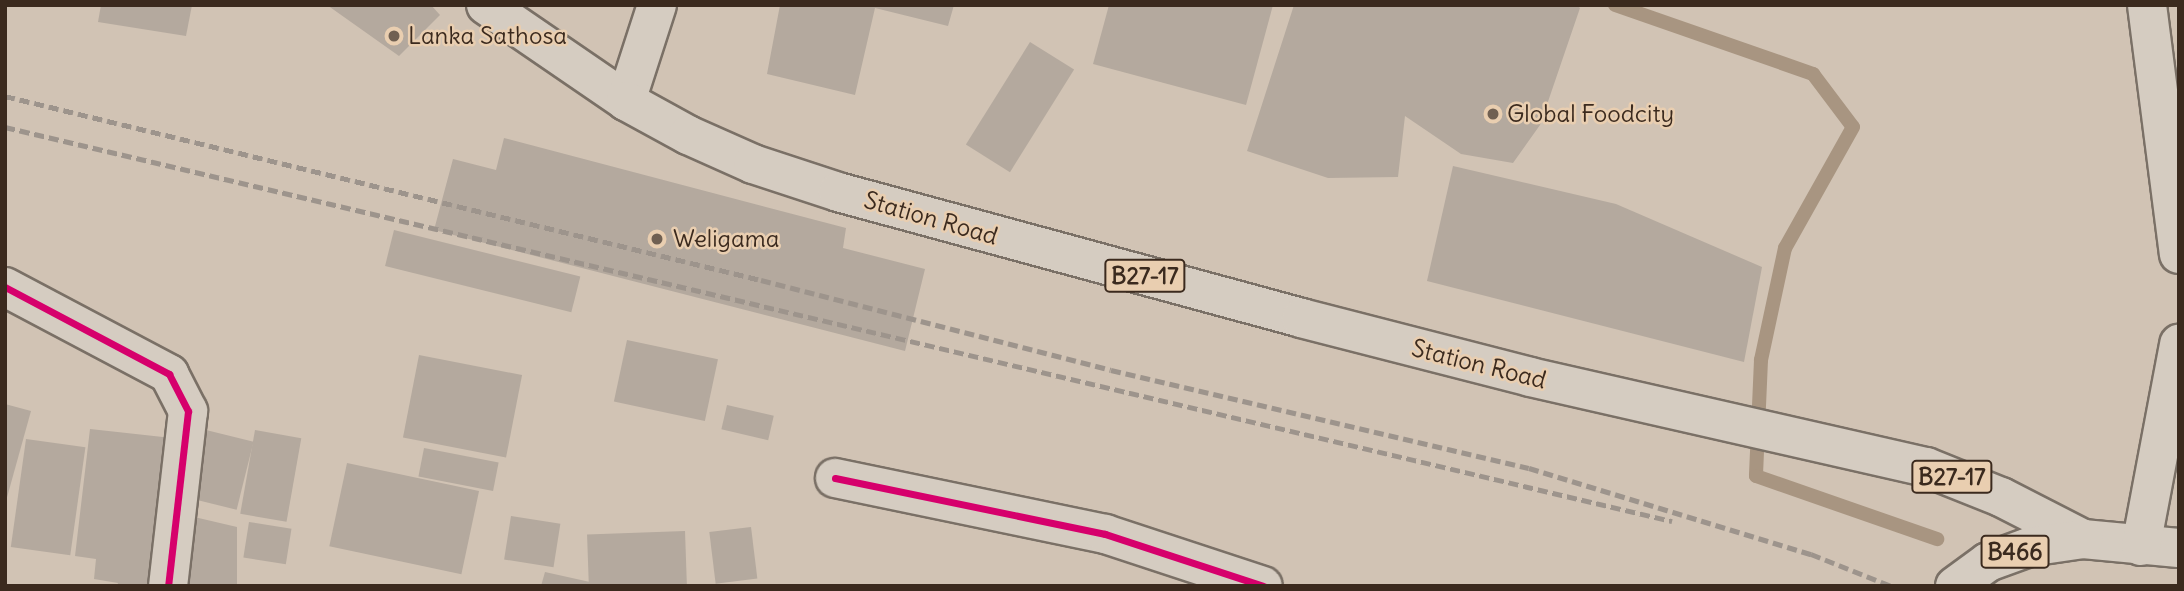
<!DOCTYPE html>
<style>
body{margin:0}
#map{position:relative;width:2184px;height:591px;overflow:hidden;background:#d1c3b4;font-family:Delius,sans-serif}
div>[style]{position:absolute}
.stream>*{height:14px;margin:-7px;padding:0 7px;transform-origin:7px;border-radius:7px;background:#a89581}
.building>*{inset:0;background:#b4a99e;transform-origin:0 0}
.roads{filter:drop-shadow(2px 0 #7a7066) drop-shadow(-2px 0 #7a7066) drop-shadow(0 2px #7a7066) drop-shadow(0 -2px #7a7066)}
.street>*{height:38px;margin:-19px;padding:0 19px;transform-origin:19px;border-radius:19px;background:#d5ccc1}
.secondary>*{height:38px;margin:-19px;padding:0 19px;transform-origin:19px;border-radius:19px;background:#d5ccc1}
.primary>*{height:38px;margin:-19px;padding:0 19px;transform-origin:19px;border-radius:19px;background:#d5ccc1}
.rail>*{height:5px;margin-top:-2.5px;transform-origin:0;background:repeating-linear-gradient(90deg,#9d948c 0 10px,transparent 0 15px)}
.cycleway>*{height:7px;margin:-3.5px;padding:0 3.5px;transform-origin:3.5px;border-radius:3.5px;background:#d6006c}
.dots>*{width:19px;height:19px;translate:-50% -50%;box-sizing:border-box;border:4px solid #e9ceb0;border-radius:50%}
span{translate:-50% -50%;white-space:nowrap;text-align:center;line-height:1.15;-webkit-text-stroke:5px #e9ceb0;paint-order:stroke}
.shield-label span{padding:2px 5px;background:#e9ceb0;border:2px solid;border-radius:5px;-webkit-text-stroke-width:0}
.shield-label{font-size:23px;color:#3b2a1e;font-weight:700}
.poi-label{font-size:24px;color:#3b2a1e}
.left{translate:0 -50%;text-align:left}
.street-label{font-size:24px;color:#3b2a1e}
.frame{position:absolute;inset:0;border:7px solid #3b2a1e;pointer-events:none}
</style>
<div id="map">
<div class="stream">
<i style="left:1615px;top:5px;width:210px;rotate:19.2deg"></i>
<i style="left:1813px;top:74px;width:66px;rotate:53deg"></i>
<i style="left:1853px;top:127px;width:139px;rotate:119.3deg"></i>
<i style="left:1785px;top:248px;width:115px;rotate:102.1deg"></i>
<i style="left:1761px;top:360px;width:116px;rotate:92.5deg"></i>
<i style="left:1756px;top:476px;width:192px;rotate:19.2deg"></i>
</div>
<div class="building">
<i style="clip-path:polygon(101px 5px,192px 5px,186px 36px,98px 22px)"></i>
<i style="clip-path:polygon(327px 5px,431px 5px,440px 15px,399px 56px)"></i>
<i style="clip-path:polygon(780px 5px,954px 5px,948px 26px,875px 8px,855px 95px,767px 74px)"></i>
<i style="clip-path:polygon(1109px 5px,1273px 5px,1246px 105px,1093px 64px)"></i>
<i style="clip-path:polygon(1294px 5px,1577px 5px,1580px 8px,1540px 125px,1513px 163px,1461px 154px,1405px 116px,1398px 177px,1328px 178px,1247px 151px)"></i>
<i style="left:1030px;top:42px;width:52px;height:121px;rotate:32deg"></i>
<i style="clip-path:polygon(504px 138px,846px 228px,843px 248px,925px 269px,905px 351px,434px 230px,453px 159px,496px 170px)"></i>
<i style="clip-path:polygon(1453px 166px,1616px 204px,1762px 267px,1744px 362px,1427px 281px)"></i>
<i style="left:394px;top:230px;width:192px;height:37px;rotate:14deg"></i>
<i style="left:627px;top:340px;width:93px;height:63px;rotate:12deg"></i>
<i style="left:419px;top:355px;width:105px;height:84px;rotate:11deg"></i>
<i style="clip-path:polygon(5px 404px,31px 411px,6px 501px,5px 501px)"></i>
<i style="left:727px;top:405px;width:48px;height:25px;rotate:13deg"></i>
<i style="clip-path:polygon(90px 429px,172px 438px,155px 586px,117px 586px,118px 583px,94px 579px,96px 559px,75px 556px)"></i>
<i style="left:206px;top:430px;width:49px;height:70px;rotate:14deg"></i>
<i style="left:255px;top:430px;width:47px;height:85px;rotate:10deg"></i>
<i style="left:26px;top:439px;width:60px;height:109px;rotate:8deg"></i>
<i style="left:424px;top:448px;width:76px;height:29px;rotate:11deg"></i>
<i style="left:347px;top:463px;width:135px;height:85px;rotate:12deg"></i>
<i style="clip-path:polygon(190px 516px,237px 527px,237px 586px,184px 586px)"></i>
<i style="left:511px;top:516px;width:50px;height:44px;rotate:9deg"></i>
<i style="left:249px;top:522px;width:43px;height:36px;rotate:9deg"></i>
<i style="left:751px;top:527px;width:52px;height:42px;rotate:83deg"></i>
<i style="left:685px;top:531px;width:55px;height:98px;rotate:88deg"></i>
<i style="clip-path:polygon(545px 572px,590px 582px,589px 586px,541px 586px)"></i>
</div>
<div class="roads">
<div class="street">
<i style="left:5px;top:287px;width:186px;rotate:27.9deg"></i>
<i style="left:169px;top:374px;width:42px;rotate:62.8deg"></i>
<i style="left:188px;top:411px;width:176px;rotate:96.5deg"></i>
<i style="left:835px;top:478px;width:276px;rotate:11.7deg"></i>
<i style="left:1105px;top:534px;width:166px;rotate:18.2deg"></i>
</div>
<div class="secondary">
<i style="left:486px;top:5px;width:170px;rotate:34.4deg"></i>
</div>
<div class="primary">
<i style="left:657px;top:5px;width:101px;rotate:107.9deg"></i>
<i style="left:626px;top:101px;width:71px;rotate:28.7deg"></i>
<i style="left:688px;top:135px;width:71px;rotate:24deg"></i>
<i style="left:753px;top:164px;width:89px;rotate:18.2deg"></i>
<i style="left:838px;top:192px;width:480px;rotate:15.2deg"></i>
<i style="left:1301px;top:318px;width:236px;rotate:14.4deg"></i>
<i style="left:1530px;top:377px;width:406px;rotate:12.8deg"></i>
<i style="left:1926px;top:467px;width:81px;rotate:21.8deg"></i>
<i style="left:2001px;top:497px;width:92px;rotate:27.1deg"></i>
<i style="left:2083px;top:539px;width:96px;rotate:5.4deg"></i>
<i style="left:2147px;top:5px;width:251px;rotate:82.7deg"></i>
<i style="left:2141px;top:546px;width:206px;rotate:-79.3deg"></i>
<i style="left:1955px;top:586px;width:41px;rotate:-36deg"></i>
<i style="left:1988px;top:562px;width:44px;rotate:-20.1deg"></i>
<i style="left:2029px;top:547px;width:55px;rotate:-8.4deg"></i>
</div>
</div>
<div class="rail">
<i style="left:5px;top:96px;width:778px;rotate:13.68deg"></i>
<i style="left:761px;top:280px;width:361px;rotate:14.4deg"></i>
<i style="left:1111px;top:370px;width:429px;rotate:13.2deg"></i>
<i style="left:1529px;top:468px;width:295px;rotate:17deg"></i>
<i style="left:1811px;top:554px;width:86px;rotate:21.8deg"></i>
<i style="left:5px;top:127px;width:1713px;rotate:13.3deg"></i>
</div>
<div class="cycleway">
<i style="left:5px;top:287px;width:186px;rotate:27.9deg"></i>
<i style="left:169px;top:374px;width:42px;rotate:62.8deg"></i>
<i style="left:188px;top:411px;width:176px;rotate:96.5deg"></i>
<i style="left:835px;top:478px;width:276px;rotate:11.7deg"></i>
<i style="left:1105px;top:534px;width:166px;rotate:18.2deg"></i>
</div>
<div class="dots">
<i style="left:394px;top:36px;background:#706052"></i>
<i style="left:1493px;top:114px;background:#706052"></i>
<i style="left:657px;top:239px;background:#706052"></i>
</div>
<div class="shield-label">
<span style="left:1145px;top:276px">B27-17</span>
<span style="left:1952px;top:477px">B27-17</span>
<span style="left:2015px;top:552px">B466</span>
</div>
<div class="poi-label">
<span class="left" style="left:408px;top:36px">Lanka Sathosa</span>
<span class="left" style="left:1507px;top:114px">Global Foodcity</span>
<span class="left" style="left:673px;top:239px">Weligama</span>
</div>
<div class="street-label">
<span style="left:931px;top:218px;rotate:16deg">Station Road</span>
<span style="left:1479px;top:364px;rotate:14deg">Station Road</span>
</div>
<div class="frame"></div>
</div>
